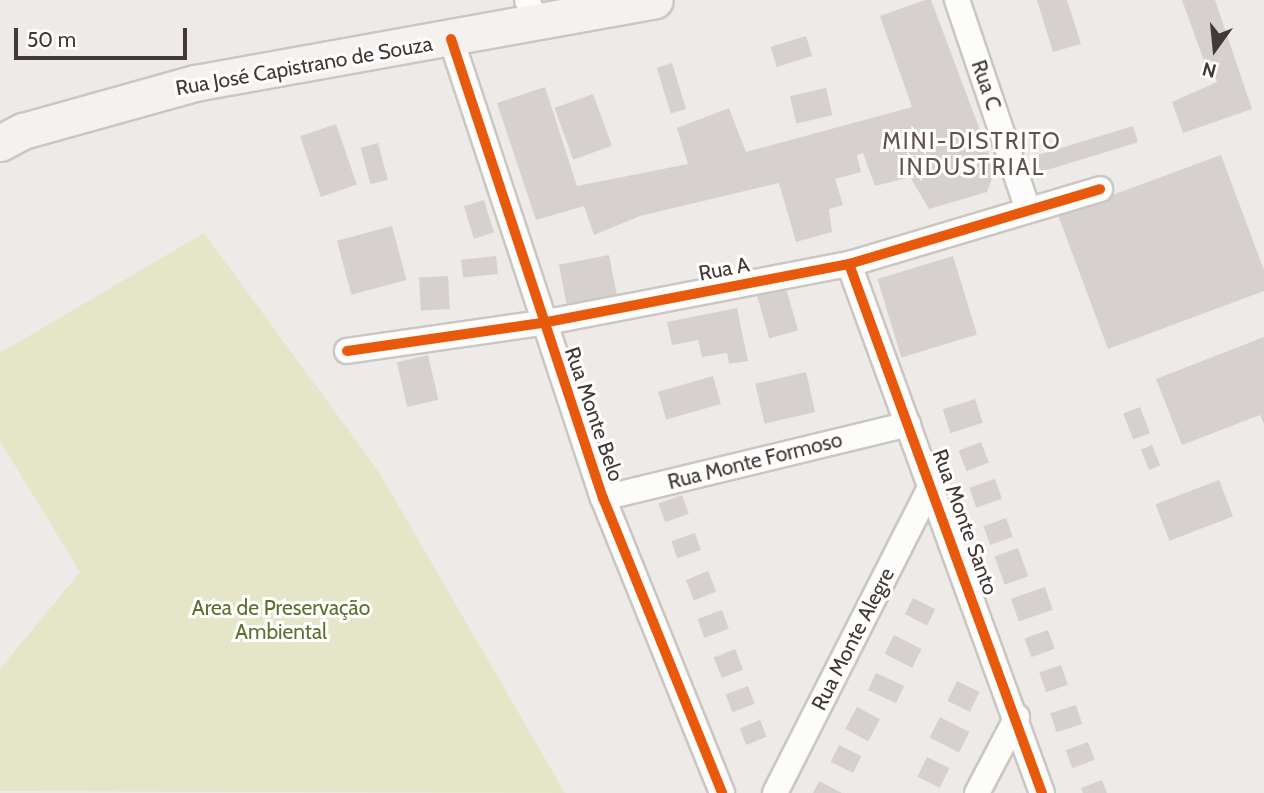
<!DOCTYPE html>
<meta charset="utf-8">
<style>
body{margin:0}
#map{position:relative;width:1264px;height:793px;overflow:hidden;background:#eeeae7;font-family:Cabin,sans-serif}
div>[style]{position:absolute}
.green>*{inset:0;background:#e5e6c8}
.building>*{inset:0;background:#d6d1ce;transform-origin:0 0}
.roads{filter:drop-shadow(2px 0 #cac6c3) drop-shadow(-2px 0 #cac6c3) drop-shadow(0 2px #cac6c3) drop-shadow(0 -2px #cac6c3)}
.street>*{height:24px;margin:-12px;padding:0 12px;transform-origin:12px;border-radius:12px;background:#fcfcfb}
.secondary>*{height:35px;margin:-17.5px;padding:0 17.5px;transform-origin:17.5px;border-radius:17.5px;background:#f5f1ee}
.cycleway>*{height:10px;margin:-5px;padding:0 5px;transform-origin:5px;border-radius:5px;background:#e8590c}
span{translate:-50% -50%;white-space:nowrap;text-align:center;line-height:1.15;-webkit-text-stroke:6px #fff;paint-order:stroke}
.street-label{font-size:21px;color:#423835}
.park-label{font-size:21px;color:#5d702c}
.neighbourhood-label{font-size:23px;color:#64534d;letter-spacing:2px}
.north{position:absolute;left:1180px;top:14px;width:70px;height:70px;-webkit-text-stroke:5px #fff;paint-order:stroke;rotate:195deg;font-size:19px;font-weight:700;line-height:28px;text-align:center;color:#423835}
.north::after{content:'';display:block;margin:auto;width:24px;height:32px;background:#423835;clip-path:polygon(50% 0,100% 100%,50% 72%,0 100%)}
.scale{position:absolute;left:14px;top:28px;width:173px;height:32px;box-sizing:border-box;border:4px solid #423835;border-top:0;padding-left:9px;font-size:21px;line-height:24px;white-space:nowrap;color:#423835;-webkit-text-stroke:5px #fff;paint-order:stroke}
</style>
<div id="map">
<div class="green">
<i style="clip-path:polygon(204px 233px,379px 472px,565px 793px,0 791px,0 669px,80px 572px,0 441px,0 353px)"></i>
</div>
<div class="building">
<i style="clip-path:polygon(925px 0,931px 0,995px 170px,987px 192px,929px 209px,910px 177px,875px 186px,863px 153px,857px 155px,861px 172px,835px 179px,843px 205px,829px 209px,832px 232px,796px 242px,779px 183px,640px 216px,594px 235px,584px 206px,536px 220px,497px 103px,545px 87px,577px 186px,688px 164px,677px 128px,729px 108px,746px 152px,912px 107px,880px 16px)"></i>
<i style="clip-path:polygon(1037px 0,1067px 0,1081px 44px,1053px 52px)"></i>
<i style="clip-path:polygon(1182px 0,1215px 0,1252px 109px,1183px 133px,1172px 102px,1217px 82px,1213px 69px,1208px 72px)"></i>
<i style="left:806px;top:36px;width:21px;height:37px;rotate:73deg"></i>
<i style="left:672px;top:63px;width:48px;height:16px;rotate:73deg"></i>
<i style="left:826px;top:88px;width:28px;height:37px;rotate:77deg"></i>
<i style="left:593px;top:94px;width:55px;height:41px;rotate:70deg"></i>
<i style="left:336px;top:124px;width:64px;height:38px;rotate:71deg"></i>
<i style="left:1133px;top:126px;width:17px;height:102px;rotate:73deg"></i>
<i style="left:378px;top:143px;width:38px;height:18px;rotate:75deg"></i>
<i style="clip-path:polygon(1221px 155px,1264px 270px,1264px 291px,1108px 349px,1058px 215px)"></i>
<i style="left:484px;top:200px;width:34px;height:21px;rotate:73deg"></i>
<i style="left:392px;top:226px;width:56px;height:57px;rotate:75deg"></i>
<i style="left:609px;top:255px;width:42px;height:51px;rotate:79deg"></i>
<i style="left:496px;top:256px;width:18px;height:35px;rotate:84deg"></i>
<i style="left:953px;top:256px;width:82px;height:79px;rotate:73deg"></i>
<i style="left:448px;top:276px;width:33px;height:29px;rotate:87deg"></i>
<i style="left:786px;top:288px;width:44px;height:30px;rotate:74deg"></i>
<i style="clip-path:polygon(737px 308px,748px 361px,729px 364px,727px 353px,702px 357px,698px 340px,672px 345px,667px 322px)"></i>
<i style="clip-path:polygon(1264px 337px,1264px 424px,1260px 415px,1182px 445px,1156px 379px)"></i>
<i style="left:428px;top:355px;width:46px;height:32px;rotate:77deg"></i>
<i style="left:806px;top:372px;width:41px;height:52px;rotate:77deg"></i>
<i style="left:713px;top:376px;width:29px;height:57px;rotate:74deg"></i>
<i style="left:975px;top:399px;width:25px;height:34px;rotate:72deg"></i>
<i style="left:1140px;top:407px;width:28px;height:18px;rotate:69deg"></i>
<i style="left:981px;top:442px;width:22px;height:24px;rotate:69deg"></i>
<i style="left:1152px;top:445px;width:22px;height:12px;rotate:68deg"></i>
<i style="left:995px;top:479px;width:21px;height:27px;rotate:71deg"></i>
<i style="left:1219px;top:480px;width:39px;height:68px;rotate:69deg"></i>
<i style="left:682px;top:495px;width:20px;height:25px;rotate:70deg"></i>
<i style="left:1006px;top:518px;width:20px;height:24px;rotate:70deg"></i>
<i style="left:695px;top:533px;width:18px;height:25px;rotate:71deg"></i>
<i style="left:1018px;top:548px;width:30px;height:25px;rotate:70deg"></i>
<i style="left:708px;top:571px;width:22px;height:24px;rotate:68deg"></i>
<i style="left:1045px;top:587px;width:24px;height:36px;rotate:71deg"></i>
<i style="left:913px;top:598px;width:25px;height:18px;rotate:27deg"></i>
<i style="left:722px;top:610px;width:20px;height:26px;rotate:70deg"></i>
<i style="left:1048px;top:630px;width:20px;height:25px;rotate:70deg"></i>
<i style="left:894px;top:635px;width:31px;height:21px;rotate:27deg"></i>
<i style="left:735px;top:649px;width:22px;height:23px;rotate:68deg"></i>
<i style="left:1061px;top:665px;width:21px;height:23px;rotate:71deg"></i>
<i style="left:876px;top:673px;width:31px;height:19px;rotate:25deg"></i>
<i style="left:957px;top:681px;width:25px;height:22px;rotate:26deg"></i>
<i style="left:748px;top:686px;width:19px;height:24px;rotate:69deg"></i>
<i style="left:1076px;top:705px;width:20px;height:27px;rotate:72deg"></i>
<i style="left:857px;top:707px;width:26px;height:25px;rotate:28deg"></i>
<i style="left:940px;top:717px;width:33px;height:23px;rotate:27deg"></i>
<i style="left:760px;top:720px;width:18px;height:22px;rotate:68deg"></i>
<i style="left:1088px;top:742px;width:19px;height:24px;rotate:69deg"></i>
<i style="left:839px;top:745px;width:25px;height:19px;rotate:26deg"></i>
<i style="left:927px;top:757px;width:25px;height:22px;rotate:26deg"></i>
<i style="clip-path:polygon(1102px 780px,1107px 793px,1083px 793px,1081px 788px)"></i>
<i style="clip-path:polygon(819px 781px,842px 793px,813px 793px)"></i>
</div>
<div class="roads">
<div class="street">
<i style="left:527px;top:0;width:25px;rotate:67deg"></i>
<i style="left:957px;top:0;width:222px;rotate:71.3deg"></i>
<i style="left:451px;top:39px;width:484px;rotate:71.7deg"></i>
<i style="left:603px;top:498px;width:318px;rotate:68deg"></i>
<i style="left:849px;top:264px;width:563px;rotate:69.96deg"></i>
<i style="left:347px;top:351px;width:197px;rotate:-8.2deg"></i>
<i style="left:542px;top:323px;width:313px;rotate:-10.9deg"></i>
<i style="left:849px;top:264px;width:262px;rotate:-16.6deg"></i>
<i style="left:603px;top:498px;width:314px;rotate:-13.6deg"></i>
<i style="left:775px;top:793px;width:345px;rotate:-63.1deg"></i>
<i style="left:977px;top:793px;width:86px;rotate:-62.2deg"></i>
</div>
<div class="secondary">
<i style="left:0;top:143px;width:26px;rotate:-28deg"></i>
<i style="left:23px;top:131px;width:179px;rotate:-15.6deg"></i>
<i style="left:195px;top:83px;width:467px;rotate:-10.2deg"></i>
</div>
</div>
<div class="cycleway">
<i style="left:451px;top:39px;width:484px;rotate:71.7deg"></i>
<i style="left:603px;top:498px;width:318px;rotate:68deg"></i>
<i style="left:849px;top:264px;width:563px;rotate:69.96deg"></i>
<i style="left:347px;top:351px;width:197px;rotate:-8.2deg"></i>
<i style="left:542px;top:323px;width:313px;rotate:-10.9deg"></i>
<i style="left:849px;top:264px;width:262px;rotate:-16.6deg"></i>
</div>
<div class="street-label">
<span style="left:304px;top:66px;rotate:-10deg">Rua José Capistrano de Souza</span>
<span style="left:986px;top:85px;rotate:71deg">Rua C</span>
<span style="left:724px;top:269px;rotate:-11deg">Rua A</span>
<span style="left:594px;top:414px;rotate:71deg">Rua Monte Belo</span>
<span style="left:755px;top:461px;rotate:-14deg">Rua Monte Formoso</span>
<span style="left:965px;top:522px;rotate:70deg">Rua Monte Santo</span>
<span style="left:853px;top:639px;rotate:-63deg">Rua Monte Alegre</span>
</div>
<div class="park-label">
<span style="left:281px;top:620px">Area de Preservação<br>Ambiental</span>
</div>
<div class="neighbourhood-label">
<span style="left:972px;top:154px">MINI-DISTRITO<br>INDUSTRIAL</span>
</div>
<div class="north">N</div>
<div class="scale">50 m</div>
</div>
